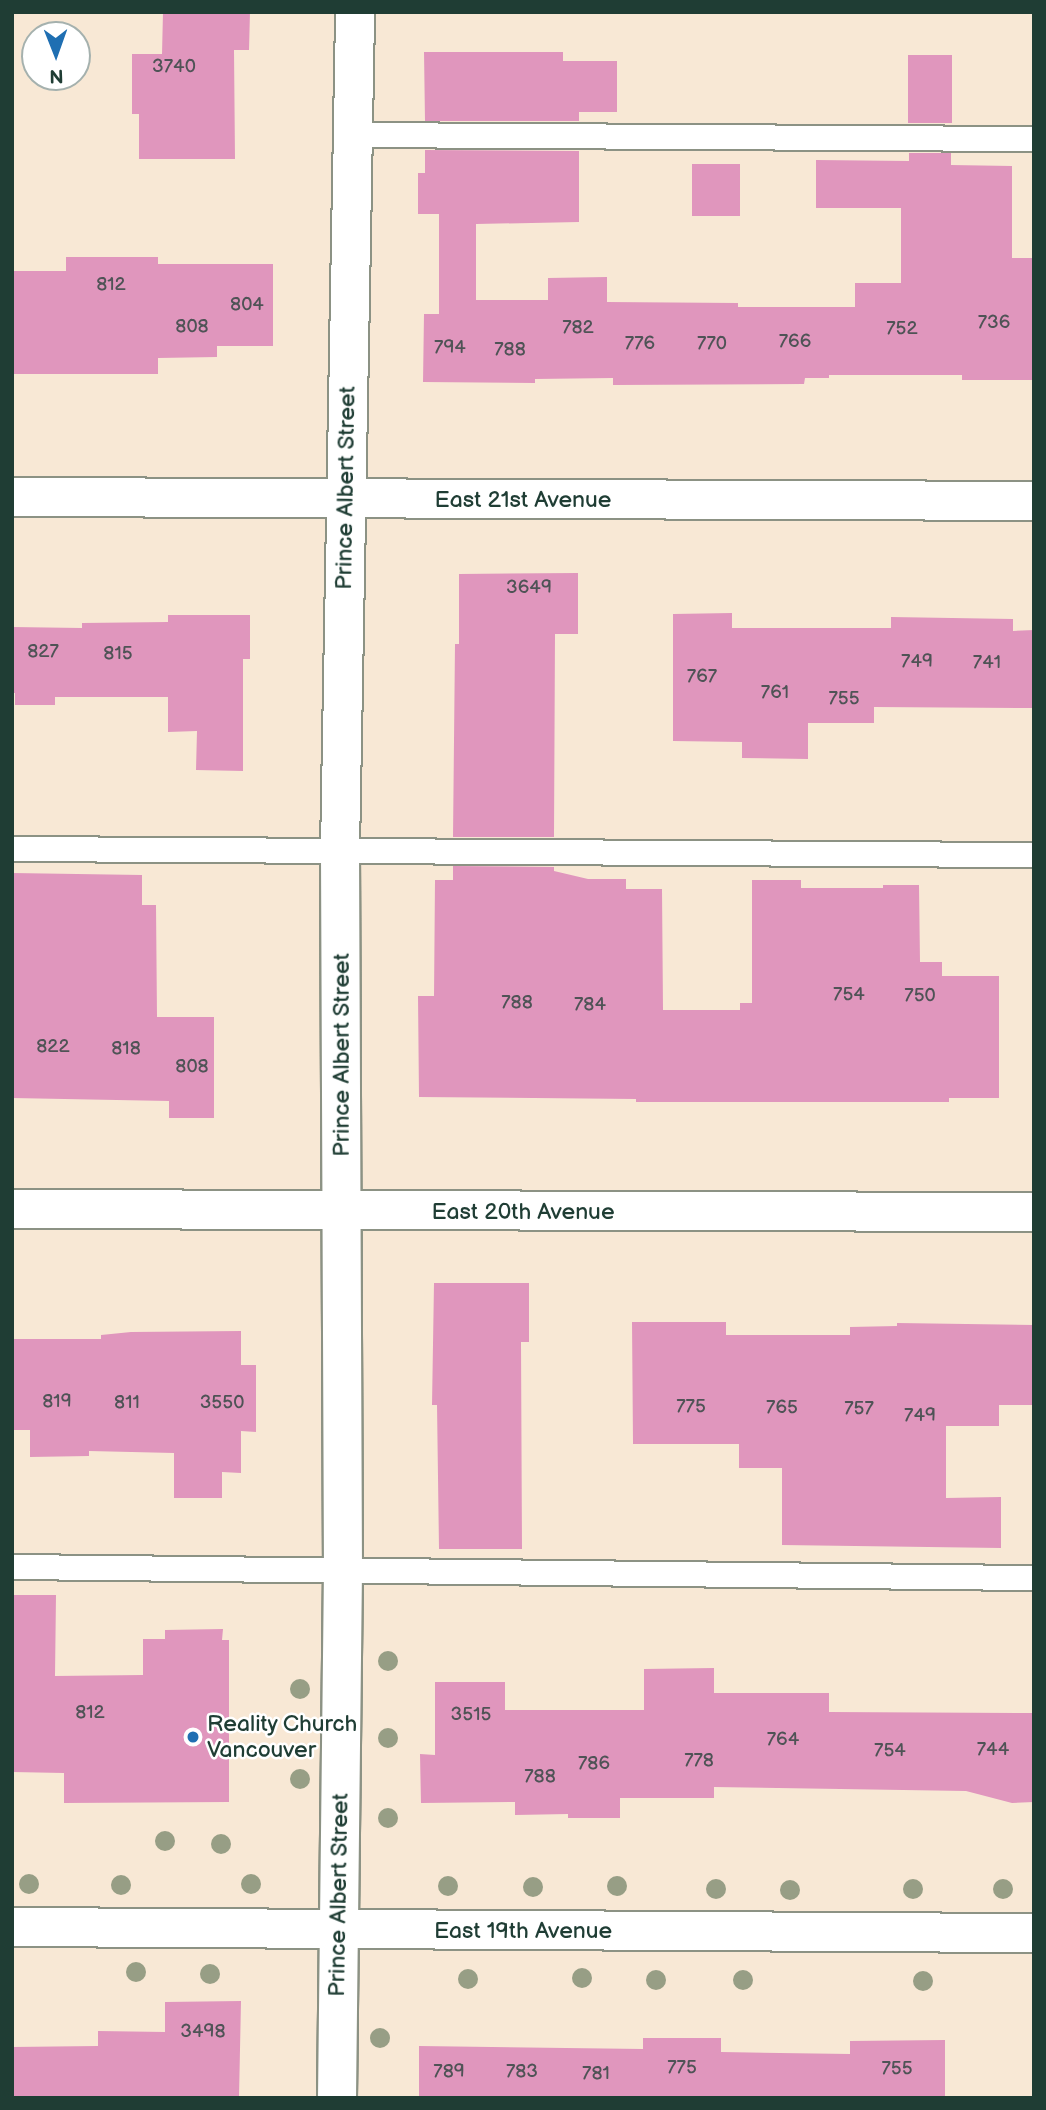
<!DOCTYPE html>
<style>
body{margin:0}
#map{position:relative;width:1046px;height:2110px;overflow:hidden;background:#f8e8d5;font-family:"Balsamiq Sans",sans-serif}
div>[style]{position:absolute}
.building>*{inset:0;background:#e096bd;transform-origin:0 0}
.roads{filter:drop-shadow(2px 0 #8c9284) drop-shadow(-2px 0 #8c9284) drop-shadow(0 2px #8c9284) drop-shadow(0 -2px #8c9284)}
.service>*{height:24px;margin:-12px;padding:0 12px;transform-origin:12px;border-radius:12px;background:#fff}
.minor>*{height:38px;margin:-19px;padding:0 19px;transform-origin:19px;border-radius:19px;background:#fff}
.trees>*{width:20px;height:20px;margin:-10px;border-radius:50%;background:#979e85}
.dots>*{width:19px;height:19px;translate:-50% -50%;box-sizing:border-box;border:4px solid #fff;border-radius:50%}
span{translate:-50% -50%;white-space:nowrap;text-align:center;line-height:1.15;-webkit-text-stroke:5px #fff;paint-order:stroke}
.number-label{font-size:19px;color:#4f5356}
.number-label span{-webkit-text-stroke-width:0}
.street-label{font-size:23px;color:#1f3d34}
.poi-label{font-size:23px;color:#1f3d34}
.left{translate:0 -50%;text-align:left}
.frame{position:absolute;inset:0;border:14px solid #1f3d34;pointer-events:none}
.north{position:absolute;left:21px;top:21px;width:70px;height:70px;box-sizing:border-box;background:#fff;border:2px solid #a5b1ae;border-radius:50%;rotate:179deg;font-size:19px;font-weight:700;line-height:28px;text-align:center;color:#1f3d34}
.north::after{content:'';display:block;margin:auto;width:24px;height:32px;background:#1f6fb2;clip-path:polygon(50% 0,100% 100%,50% 72%,0 100%)}
</style>
<div id="map">
<div class="building">
<i style="clip-path:polygon(163px 12px,250px 12px,249px 50px,234px 50px,235px 159px,139px 159px,139px 114px,132px 114px,132px 54px,162px 54px)"></i>
<i style="clip-path:polygon(424px 52px,563px 52px,563px 61px,617px 61px,617px 112px,579px 112px,579px 121px,425px 121px)"></i>
<i style="left:908px;top:55px;width:44px;height:68px"></i>
<i style="clip-path:polygon(425px 150px,579px 151px,579px 222px,476px 224px,476px 300px,548px 300px,548px 278px,607px 277px,607px 302px,738px 303px,738px 307px,855px 307px,855px 283px,901px 283px,901px 208px,816px 208px,816px 160px,909px 161px,909px 153px,951px 153px,951px 165px,1012px 166px,1012px 258px,1034px 258px,1034px 380px,962px 380px,962px 375px,829px 375px,829px 378px,805px 378px,804px 384px,613px 385px,613px 378px,535px 379px,535px 383px,423px 382px,424px 314px,439px 314px,439px 214px,418px 214px,418px 173px,425px 173px)"></i>
<i style="left:692px;top:164px;width:48px;height:52px"></i>
<i style="clip-path:polygon(66px 257px,158px 257px,158px 264px,273px 264px,273px 346px,217px 346px,217px 357px,158px 358px,158px 374px,12px 374px,12px 271px,66px 271px)"></i>
<i style="clip-path:polygon(578px 573px,578px 634px,555px 634px,554px 837px,453px 837px,455px 644px,459px 644px,459px 574px)"></i>
<i style="clip-path:polygon(732px 613px,732px 628px,891px 628px,891px 617px,1013px 619px,1013px 631px,1034px 630px,1034px 708px,874px 707px,874px 723px,808px 723px,808px 759px,742px 758px,742px 742px,673px 741px,673px 614px)"></i>
<i style="clip-path:polygon(168px 615px,250px 615px,250px 659px,243px 659px,243px 771px,196px 770px,197px 731px,168px 732px,168px 697px,55px 697px,55px 705px,15px 705px,15px 693px,12px 693px,12px 627px,82px 628px,82px 623px,168px 622px)"></i>
<i style="clip-path:polygon(453px 866px,554px 867px,554px 871px,588px 879px,626px 879px,626px 889px,662px 889px,663px 1010px,740px 1010px,740px 1003px,752px 1003px,752px 880px,801px 880px,801px 888px,883px 888px,883px 885px,919px 885px,920px 962px,942px 962px,942px 976px,999px 976px,999px 1098px,949px 1098px,949px 1102px,636px 1102px,636px 1099px,419px 1097px,418px 996px,434px 996px,435px 880px,453px 880px)"></i>
<i style="clip-path:polygon(12px 873px,142px 875px,142px 905px,156px 905px,157px 1017px,214px 1017px,214px 1118px,169px 1118px,169px 1101px,12px 1098px)"></i>
<i style="clip-path:polygon(434px 1283px,529px 1283px,529px 1342px,521px 1342px,522px 1549px,439px 1549px,437px 1405px,432px 1405px)"></i>
<i style="clip-path:polygon(632px 1322px,726px 1322px,726px 1335px,850px 1335px,850px 1327px,897px 1326px,897px 1323px,1034px 1325px,1034px 1405px,999px 1405px,999px 1426px,946px 1426px,946px 1498px,1001px 1497px,1001px 1548px,782px 1545px,782px 1468px,739px 1468px,739px 1444px,633px 1444px)"></i>
<i style="clip-path:polygon(241px 1331px,241px 1365px,256px 1365px,256px 1432px,241px 1431px,241px 1473px,222px 1472px,222px 1498px,174px 1498px,174px 1453px,89px 1451px,89px 1456px,30px 1457px,30px 1430px,12px 1430px,12px 1339px,101px 1339px,101px 1335px,131px 1332px)"></i>
<i style="clip-path:polygon(12px 1595px,56px 1595px,55px 1676px,143px 1675px,143px 1639px,165px 1639px,165px 1630px,223px 1629px,222px 1640px,229px 1640px,229px 1802px,64px 1803px,64px 1773px,12px 1772px)"></i>
<i style="clip-path:polygon(714px 1668px,714px 1693px,829px 1693px,829px 1712px,1034px 1713px,1034px 1802px,1012px 1803px,966px 1791px,714px 1787px,714px 1798px,620px 1798px,620px 1818px,568px 1818px,568px 1814px,515px 1815px,515px 1802px,421px 1803px,420px 1754px,435px 1755px,435px 1682px,505px 1682px,505px 1710px,644px 1710px,644px 1669px)"></i>
<i style="clip-path:polygon(241px 2001px,239px 2098px,12px 2098px,12px 2047px,98px 2046px,98px 2031px,165px 2032px,165px 2002px)"></i>
<i style="clip-path:polygon(643px 2038px,721px 2038px,721px 2052px,850px 2054px,850px 2041px,945px 2040px,945px 2098px,419px 2098px,419px 2046px,643px 2049px)"></i>
</div>
<div class="roads">
<div class="service">
<i style="left:352px;top:135px;width:682px;rotate:0.34deg"></i>
<i style="left:12px;top:849px;width:1022px;rotate:0.34deg"></i>
<i style="left:12px;top:1567px;width:1022px;rotate:0.62deg"></i>
</div>
<div class="minor">
<i style="left:12px;top:497px;width:1022px;rotate:0.22deg"></i>
<i style="left:12px;top:1209px;width:1022px;rotate:0.17deg"></i>
<i style="left:12px;top:1927px;width:1022px;rotate:0.34deg"></i>
<i style="left:337px;top:2098px;width:528px;rotate:-89.35deg"></i>
<i style="left:343px;top:1570px;width:720px;rotate:-90.24deg"></i>
<i style="left:340px;top:850px;width:838px;rotate:-88.97deg"></i>
</div>
</div>
<div class="trees">
<i style="left:388px;top:1661px"></i>
<i style="left:300px;top:1689px"></i>
<i style="left:388px;top:1738px"></i>
<i style="left:300px;top:1779px"></i>
<i style="left:388px;top:1818px"></i>
<i style="left:165px;top:1841px"></i>
<i style="left:221px;top:1844px"></i>
<i style="left:29px;top:1884px"></i>
<i style="left:251px;top:1884px"></i>
<i style="left:121px;top:1885px"></i>
<i style="left:448px;top:1886px"></i>
<i style="left:617px;top:1886px"></i>
<i style="left:533px;top:1887px"></i>
<i style="left:716px;top:1889px"></i>
<i style="left:913px;top:1889px"></i>
<i style="left:1003px;top:1889px"></i>
<i style="left:790px;top:1890px"></i>
<i style="left:136px;top:1972px"></i>
<i style="left:210px;top:1974px"></i>
<i style="left:582px;top:1978px"></i>
<i style="left:468px;top:1979px"></i>
<i style="left:656px;top:1980px"></i>
<i style="left:743px;top:1980px"></i>
<i style="left:923px;top:1981px"></i>
<i style="left:380px;top:2038px"></i>
</div>
<div class="dots">
<i style="left:193px;top:1737px;background:#1f6fb2"></i>
</div>
<div class="number-label">
<span style="left:174px;top:67px">3740</span>
<span style="left:111px;top:285px">812</span>
<span style="left:247px;top:305px">804</span>
<span style="left:994px;top:323px">736</span>
<span style="left:192px;top:327px">808</span>
<span style="left:578px;top:328px">782</span>
<span style="left:902px;top:329px">752</span>
<span style="left:795px;top:342px">766</span>
<span style="left:640px;top:344px">776</span>
<span style="left:712px;top:344px">770</span>
<span style="left:450px;top:348px">794</span>
<span style="left:510px;top:350px">788</span>
<span style="left:529px;top:588px">3649</span>
<span style="left:43px;top:652px">827</span>
<span style="left:118px;top:654px">815</span>
<span style="left:917px;top:662px">749</span>
<span style="left:987px;top:663px">741</span>
<span style="left:702px;top:677px">767</span>
<span style="left:775px;top:693px">761</span>
<span style="left:844px;top:699px">755</span>
<span style="left:849px;top:995px">754</span>
<span style="left:920px;top:996px">750</span>
<span style="left:517px;top:1003px">788</span>
<span style="left:590px;top:1005px">784</span>
<span style="left:53px;top:1047px">822</span>
<span style="left:126px;top:1049px">818</span>
<span style="left:192px;top:1067px">808</span>
<span style="left:57px;top:1402px">819</span>
<span style="left:127px;top:1403px">811</span>
<span style="left:222px;top:1403px">3550</span>
<span style="left:691px;top:1407px">775</span>
<span style="left:782px;top:1408px">765</span>
<span style="left:859px;top:1409px">757</span>
<span style="left:920px;top:1416px">749</span>
<span style="left:90px;top:1713px">812</span>
<span style="left:471px;top:1715px">3515</span>
<span style="left:783px;top:1740px">764</span>
<span style="left:993px;top:1750px">744</span>
<span style="left:890px;top:1751px">754</span>
<span style="left:699px;top:1761px">778</span>
<span style="left:594px;top:1764px">786</span>
<span style="left:540px;top:1777px">788</span>
<span style="left:203px;top:2032px">3498</span>
<span style="left:682px;top:2068px">775</span>
<span style="left:897px;top:2069px">755</span>
<span style="left:449px;top:2072px">789</span>
<span style="left:522px;top:2072px">783</span>
<span style="left:596px;top:2074px">781</span>
</div>
<div class="street-label">
<span style="left:346px;top:488px;rotate:-89deg">Prince Albert Street</span>
<span style="left:523px;top:500px">East 21st Avenue</span>
<span style="left:342px;top:1055px;rotate:-90deg">Prince Albert Street</span>
<span style="left:523px;top:1212px">East 20th Avenue</span>
<span style="left:339px;top:1895px;rotate:-89deg">Prince Albert Street</span>
<span style="left:523px;top:1931px">East 19th Avenue</span>
</div>
<div class="poi-label">
<span class="left" style="left:207px;top:1737px">Reality Church<br>Vancouver</span>
</div>
<div class="frame"></div>
<div class="north">N</div>
</div>
